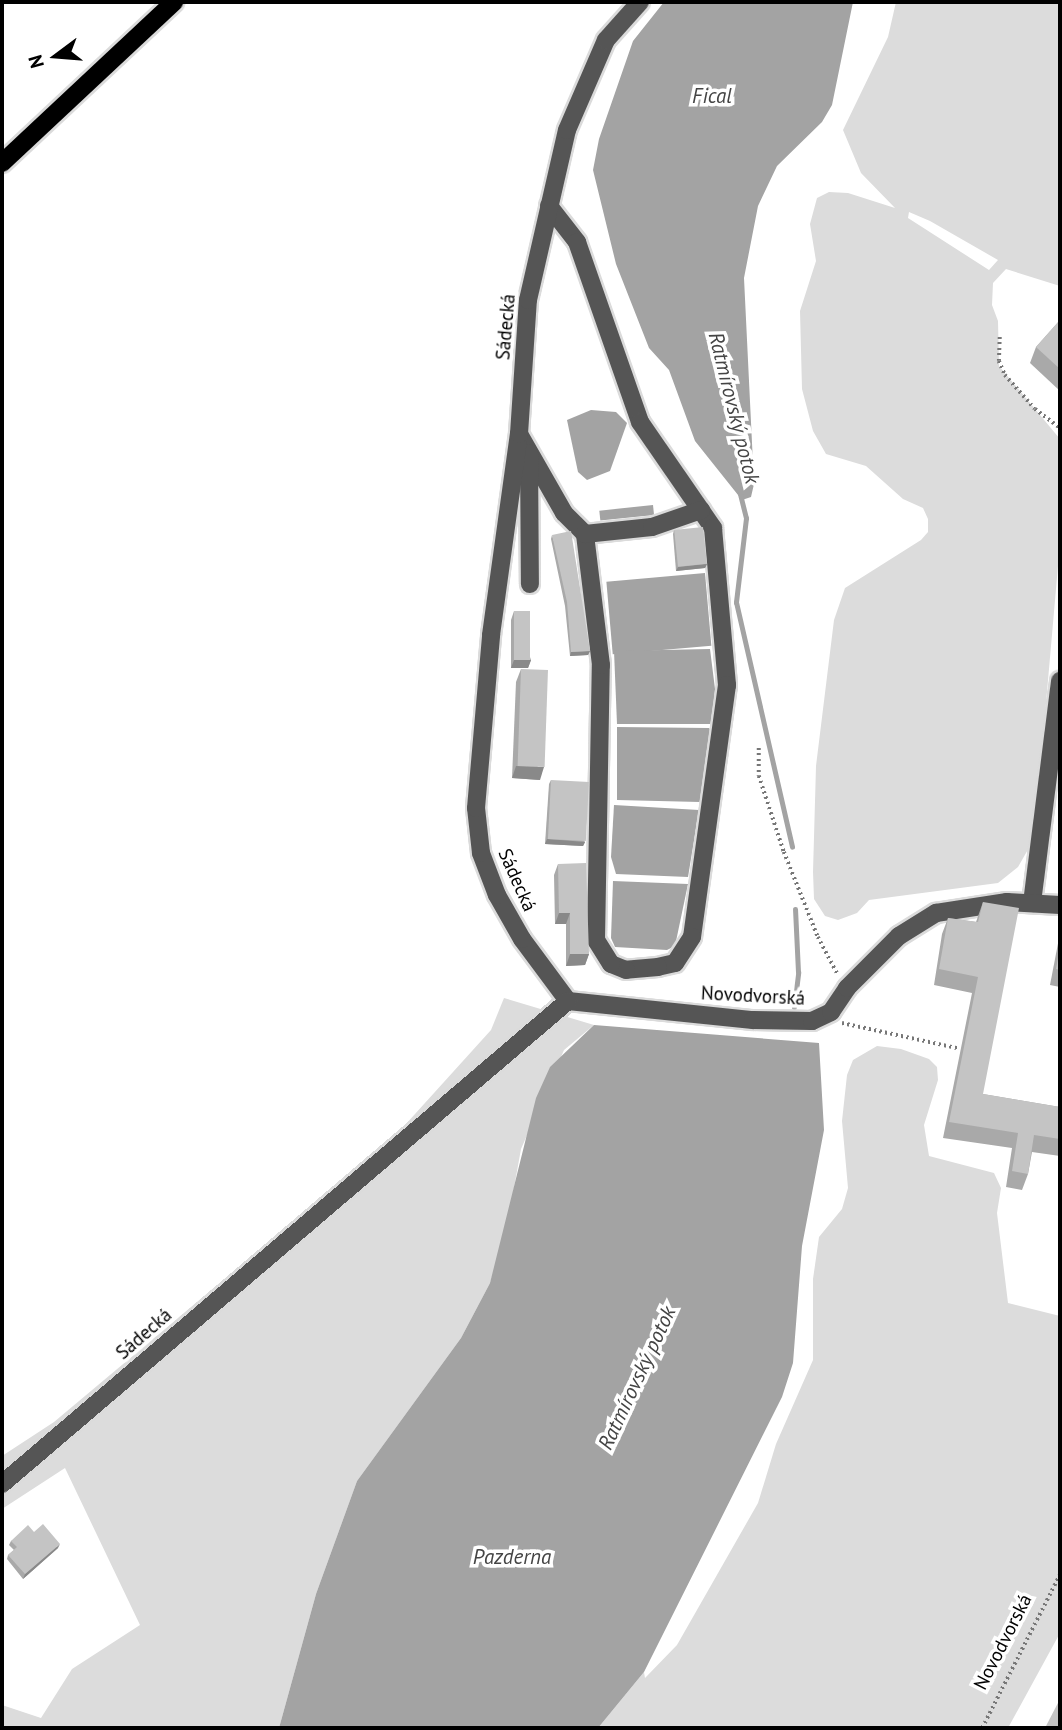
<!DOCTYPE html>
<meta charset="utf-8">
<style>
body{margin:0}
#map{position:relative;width:1062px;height:1730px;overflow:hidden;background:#fff;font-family:"PT Sans",sans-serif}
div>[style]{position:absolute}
.green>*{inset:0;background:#dcdcdc}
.water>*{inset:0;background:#a3a3a3;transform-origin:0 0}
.stream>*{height:5px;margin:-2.5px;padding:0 2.5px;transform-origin:2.5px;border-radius:2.5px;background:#a3a3a3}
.path>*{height:3.5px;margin-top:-1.75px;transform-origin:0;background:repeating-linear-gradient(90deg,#777 0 2px,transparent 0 5.5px)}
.roads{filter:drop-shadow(2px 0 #dbdbdb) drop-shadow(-2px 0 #dbdbdb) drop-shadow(0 2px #dbdbdb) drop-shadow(0 -2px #dbdbdb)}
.minor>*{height:18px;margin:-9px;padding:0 9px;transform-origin:9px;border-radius:9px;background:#555}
.major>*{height:18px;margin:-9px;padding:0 9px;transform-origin:9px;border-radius:9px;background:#000}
.wall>*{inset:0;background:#a9a9a9}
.shaded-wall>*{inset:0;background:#898989}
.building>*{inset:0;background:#c4c4c4;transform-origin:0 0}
span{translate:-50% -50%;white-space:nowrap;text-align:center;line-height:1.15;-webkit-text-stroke:7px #fff;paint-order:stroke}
.street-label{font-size:19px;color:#000}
.water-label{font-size:21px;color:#444;font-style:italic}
.frame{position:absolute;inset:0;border:4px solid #000;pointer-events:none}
.north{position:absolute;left:21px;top:21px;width:70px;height:70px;-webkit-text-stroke:5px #fff;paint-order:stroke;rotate:254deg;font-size:19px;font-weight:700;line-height:28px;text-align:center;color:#000}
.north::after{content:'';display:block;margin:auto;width:24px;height:32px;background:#000;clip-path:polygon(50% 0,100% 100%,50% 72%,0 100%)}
</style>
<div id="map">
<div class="green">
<i style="clip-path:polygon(evenodd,896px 2px,1060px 2px,1060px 286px,1006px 269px,993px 283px,992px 305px,998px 321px,999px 366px,1060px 439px,1060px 543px,1036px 818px,1030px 846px,1018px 867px,998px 883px,869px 900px,857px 913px,838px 920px,825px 916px,814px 899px,813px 872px,816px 766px,834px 620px,845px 588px,921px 540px,928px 532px,928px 519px,923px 508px,903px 499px,866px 466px,826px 454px,813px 431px,802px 389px,800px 311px,816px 261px,810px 224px,817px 198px,829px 192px,848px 193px,895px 208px,861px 173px,843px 130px,888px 37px,896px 2px,909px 212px,930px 221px,998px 260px,989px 270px,908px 218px,909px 212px)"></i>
<i style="clip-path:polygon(504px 998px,594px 1025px,564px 1050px,521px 1149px,506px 1232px,490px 1283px,461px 1338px,357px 1481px,316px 1594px,279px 1728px,2px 1728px,2px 1705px,41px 1718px,72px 1669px,140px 1625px,65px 1468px,2px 1509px,2px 1456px,54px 1422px,396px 1135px,491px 1030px)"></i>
<i style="clip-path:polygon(877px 1046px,901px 1049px,929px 1059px,937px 1067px,938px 1080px,924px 1125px,929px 1156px,994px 1173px,1001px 1188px,997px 1213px,1008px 1303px,1060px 1316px,1060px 1633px,1008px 1728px,598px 1728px,644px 1672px,645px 1678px,677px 1645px,758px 1503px,776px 1444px,813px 1360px,813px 1279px,819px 1237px,842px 1209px,848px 1188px,842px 1121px,847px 1075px,853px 1060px)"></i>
</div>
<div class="water">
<i style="clip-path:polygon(664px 2px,853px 2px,832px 105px,822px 122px,777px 166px,758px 206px,744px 278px,754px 484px,751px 497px,742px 500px,695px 441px,669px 370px,649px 348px,616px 264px,593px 170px,599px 139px,633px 41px)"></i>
<i style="clip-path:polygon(591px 410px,616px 412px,627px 423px,610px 471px,587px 480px,578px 472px,567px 420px)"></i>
<i style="left:653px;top:505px;width:10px;height:54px;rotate:84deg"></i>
<i style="left:705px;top:573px;width:73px;height:99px;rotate:85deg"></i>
<i style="clip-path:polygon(710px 649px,715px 689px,712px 724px,617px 724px,614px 651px)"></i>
<i style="clip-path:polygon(617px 727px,709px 728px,712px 732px,700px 802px,617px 800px)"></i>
<i style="clip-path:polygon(614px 805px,699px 810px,688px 877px,616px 874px,611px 857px)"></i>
<i style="clip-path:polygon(613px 881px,688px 884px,675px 946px,667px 950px,615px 947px,611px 938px)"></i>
<i style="clip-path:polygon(594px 1025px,819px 1043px,824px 1130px,802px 1246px,793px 1363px,782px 1397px,644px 1672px,598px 1728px,279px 1728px,316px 1594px,357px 1481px,461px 1338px,490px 1283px,536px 1098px,550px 1067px)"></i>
</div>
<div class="stream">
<i style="left:740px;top:494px;width:25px;rotate:76deg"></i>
<i style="left:746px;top:518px;width:85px;rotate:96.8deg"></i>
<i style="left:736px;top:602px;width:251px;rotate:77.1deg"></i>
<i style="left:794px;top:1007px;width:35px;rotate:-83deg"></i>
<i style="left:798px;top:972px;width:63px;rotate:-92.7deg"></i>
</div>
<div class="path">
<i style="left:1000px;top:337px;width:24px;rotate:92deg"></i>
<i style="left:999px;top:361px;width:15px;rotate:67deg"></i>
<i style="left:1005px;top:375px;width:45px;rotate:48.6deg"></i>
<i style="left:1035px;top:409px;width:31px;rotate:37deg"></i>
<i style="left:759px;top:748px;width:28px;rotate:90deg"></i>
<i style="left:759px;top:776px;width:80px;rotate:71.8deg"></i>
<i style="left:784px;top:852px;width:92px;rotate:68.2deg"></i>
<i style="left:818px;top:937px;width:43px;rotate:62.2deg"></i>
<i style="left:842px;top:1023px;width:118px;rotate:12.3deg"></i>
<i style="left:982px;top:1728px;width:173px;rotate:-63.1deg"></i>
</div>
<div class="roads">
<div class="minor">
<i style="left:549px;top:206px;width:46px;rotate:52.1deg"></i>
<i style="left:577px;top:242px;width:191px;rotate:70.7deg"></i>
<i style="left:640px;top:422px;width:129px;rotate:55.4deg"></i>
<i style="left:713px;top:528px;width:158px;rotate:84.9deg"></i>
<i style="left:727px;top:685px;width:254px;rotate:97.9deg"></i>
<i style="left:692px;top:937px;width:31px;rotate:123deg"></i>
<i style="left:675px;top:963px;width:17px;rotate:167deg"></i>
<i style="left:658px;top:967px;width:32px;rotate:175deg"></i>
<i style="left:626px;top:970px;width:16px;rotate:-158deg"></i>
<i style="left:611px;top:964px;width:28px;rotate:-122deg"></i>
<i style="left:596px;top:940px;width:275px;rotate:-89deg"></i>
<i style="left:601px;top:665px;width:132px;rotate:-97deg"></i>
<i style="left:519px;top:434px;width:91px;rotate:60.3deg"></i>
<i style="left:564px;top:513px;width:30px;rotate:45deg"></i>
<i style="left:585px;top:534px;width:67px;rotate:-6deg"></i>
<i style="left:652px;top:527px;width:52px;rotate:-19.1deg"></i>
<i style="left:529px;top:453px;width:131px;rotate:89.6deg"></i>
<i style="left:1032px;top:903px;width:224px;rotate:-82.8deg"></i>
<i style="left:568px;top:1001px;width:77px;rotate:-126.6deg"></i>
<i style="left:522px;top:939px;width:51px;rotate:-119.6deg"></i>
<i style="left:497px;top:895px;width:45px;rotate:-110.9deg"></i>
<i style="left:481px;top:853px;width:45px;rotate:-96.3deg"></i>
<i style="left:476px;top:808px;width:174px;rotate:-85deg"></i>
<i style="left:491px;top:635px;width:203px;rotate:-82.1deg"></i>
<i style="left:519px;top:434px;width:134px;rotate:-86.2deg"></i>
<i style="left:528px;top:300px;width:174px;rotate:-77.1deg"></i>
<i style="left:567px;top:130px;width:98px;rotate:-66.6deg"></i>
<i style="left:606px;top:40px;width:51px;rotate:-48.2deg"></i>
<i style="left:568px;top:1001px;width:186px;rotate:5.9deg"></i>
<i style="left:753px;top:1020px;width:59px;rotate:1deg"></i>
<i style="left:812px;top:1021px;width:21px;rotate:-25deg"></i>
<i style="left:831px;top:1012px;width:29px;rotate:-56deg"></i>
<i style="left:847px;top:988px;width:74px;rotate:-45deg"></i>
<i style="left:899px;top:936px;width:44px;rotate:-31.9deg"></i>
<i style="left:936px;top:913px;width:72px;rotate:-8.8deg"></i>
<i style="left:1007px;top:902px;width:53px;rotate:3.2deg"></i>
<i style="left:2px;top:1484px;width:744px;rotate:-40.48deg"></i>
</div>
<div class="major">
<i style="left:2px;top:163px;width:236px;rotate:-43.1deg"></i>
</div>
</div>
<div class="wall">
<i style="clip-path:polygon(1060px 320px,1060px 391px,1030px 363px,1036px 347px)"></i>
<i style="clip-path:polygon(674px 530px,707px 564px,705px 568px,676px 571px,673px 534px)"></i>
<i style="clip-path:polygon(552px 535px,590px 651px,588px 655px,570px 656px,565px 606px,551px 539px)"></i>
<i style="clip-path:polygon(514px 611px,531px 660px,528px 668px,511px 668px,511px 620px)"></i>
<i style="clip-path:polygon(521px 669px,540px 780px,512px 778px,516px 682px)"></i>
<i style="clip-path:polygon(551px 780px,585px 842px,583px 846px,545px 844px,549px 784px)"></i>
<i style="clip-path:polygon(558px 864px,589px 954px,585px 965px,566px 966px,566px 924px,555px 924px,554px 875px)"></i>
<i style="clip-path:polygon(983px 902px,983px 1094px,1060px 1107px,1060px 1156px,1032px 1152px,1028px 1174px,1022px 1190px,1006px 1187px,1012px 1148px,943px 1138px,972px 993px,934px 985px,942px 934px,948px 918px,976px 922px)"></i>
<i style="clip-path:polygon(1060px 933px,1060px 987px,1050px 985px)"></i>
<i style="clip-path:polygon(34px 1532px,58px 1548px,23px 1579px,7px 1559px,8px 1555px,14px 1550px,9px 1545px,11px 1541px)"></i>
</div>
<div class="shaded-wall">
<i style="clip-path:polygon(707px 564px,705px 568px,676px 571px,678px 567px)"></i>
<i style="clip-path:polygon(590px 651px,588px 655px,570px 656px,571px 652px)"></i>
<i style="clip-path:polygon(514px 660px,531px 660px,528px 668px,511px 668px)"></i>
<i style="clip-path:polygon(516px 766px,544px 767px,540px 780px,512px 778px)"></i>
<i style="clip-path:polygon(547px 839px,585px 842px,583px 846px,545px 844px)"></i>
<i style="clip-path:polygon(559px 913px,570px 913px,566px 924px,555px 924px)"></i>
<i style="clip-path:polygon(570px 954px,589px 954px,585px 965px,566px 966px)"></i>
<i style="clip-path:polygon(60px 1544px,58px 1548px,23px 1579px,25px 1574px)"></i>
</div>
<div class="building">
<i style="clip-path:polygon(1060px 320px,1060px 369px,1036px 347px)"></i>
<i style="left:703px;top:527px;width:37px;height:29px;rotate:84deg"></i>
<i style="clip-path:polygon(571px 531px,590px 651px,571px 652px,567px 602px,552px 535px)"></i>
<i style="left:514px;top:611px;width:16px;height:49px"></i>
<i style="left:521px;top:669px;width:27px;height:97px;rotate:2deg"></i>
<i style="left:551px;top:780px;width:38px;height:59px;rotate:3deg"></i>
<i style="clip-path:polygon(586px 863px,589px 954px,570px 954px,570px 913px,559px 913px,558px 864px)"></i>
<i style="clip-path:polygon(983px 902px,1019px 908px,983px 1094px,1060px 1107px,1060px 1139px,1034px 1135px,1028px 1174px,1012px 1171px,1018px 1133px,949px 1122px,978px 977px,939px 969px,948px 918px,978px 922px)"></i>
<i style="clip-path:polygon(1060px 947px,1060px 970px,1056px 969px)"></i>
<i style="clip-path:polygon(43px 1524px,60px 1544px,25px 1574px,8px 1555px,17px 1547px,11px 1541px,28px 1525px,34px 1532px)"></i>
<i style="clip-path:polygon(1060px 1699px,1060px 1728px,1045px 1728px)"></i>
</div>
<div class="street-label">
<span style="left:506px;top:327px;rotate:-85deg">Sádecká</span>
<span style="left:517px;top:880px;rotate:66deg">Sádecká</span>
<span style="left:753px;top:996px;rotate:3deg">Novodvorská</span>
<span style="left:144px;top:1334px;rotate:-41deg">Sádecká</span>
<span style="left:1003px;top:1642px;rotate:-63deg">Novodvorská</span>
</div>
<div class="water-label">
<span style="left:712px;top:96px">Fical</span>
<span style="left:734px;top:408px;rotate:76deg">Ratmírovský potok</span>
<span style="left:637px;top:1378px;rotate:-65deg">Ratmírovský potok</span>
<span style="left:512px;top:1557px">Pazderna</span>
</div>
<div class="frame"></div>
<div class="north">N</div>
</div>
